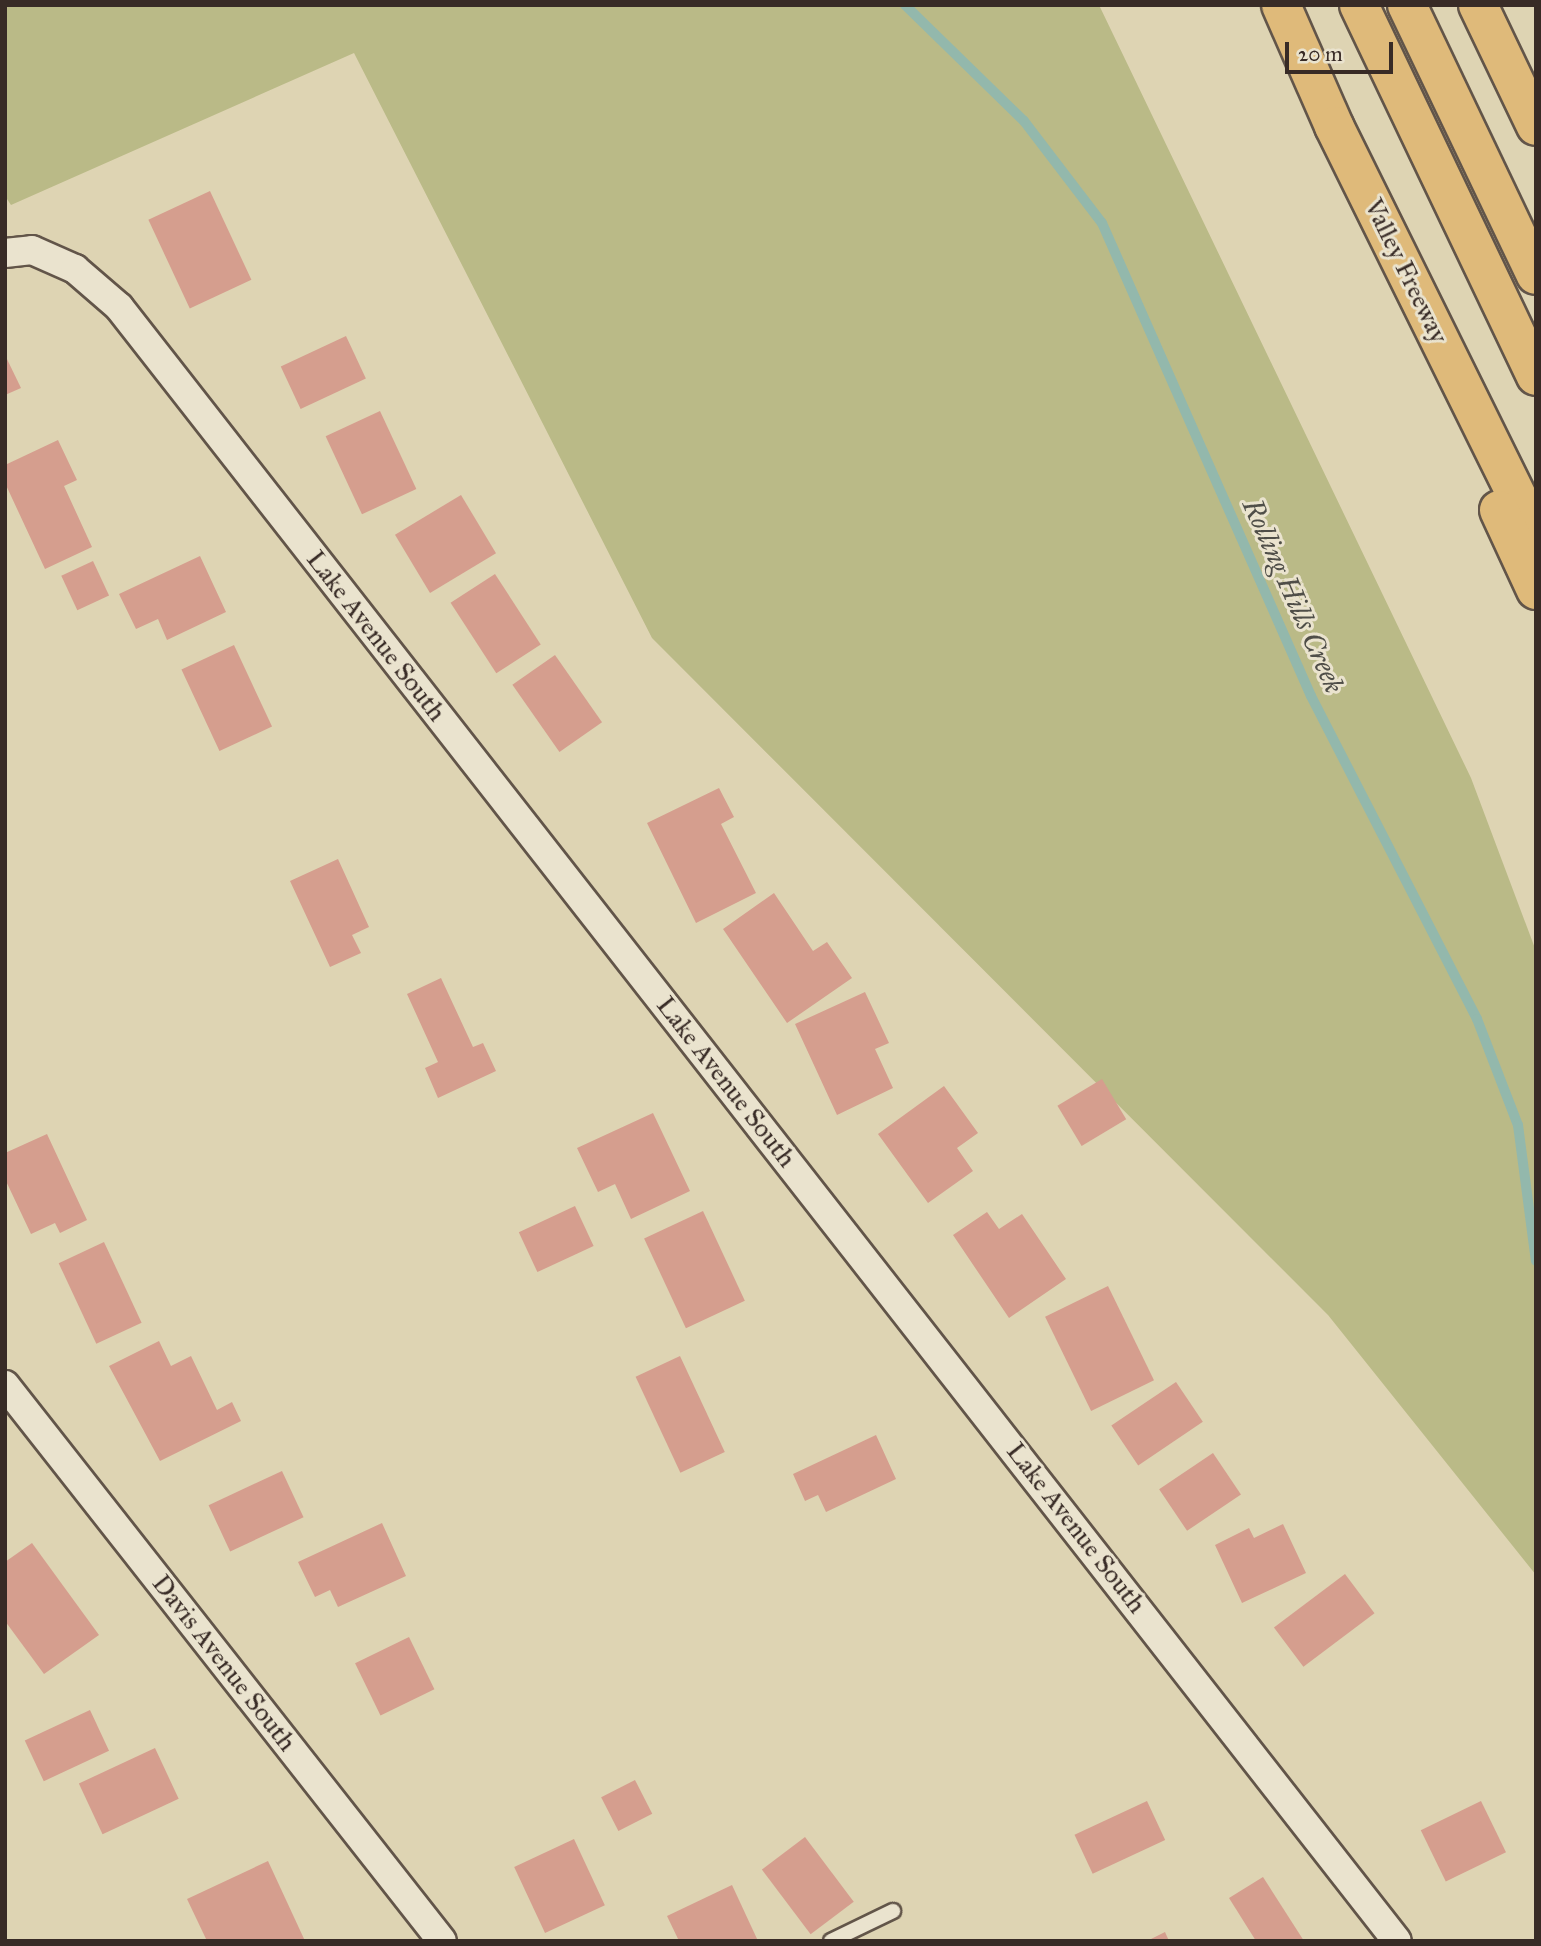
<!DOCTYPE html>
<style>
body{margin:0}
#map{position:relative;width:1541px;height:1946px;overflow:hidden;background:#ded4b3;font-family:"IM FELL Great Primer",serif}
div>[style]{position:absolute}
.green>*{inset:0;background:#baba87}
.stream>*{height:10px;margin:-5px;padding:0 5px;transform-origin:5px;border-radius:5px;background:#93b8ac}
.building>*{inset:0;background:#d59e8e;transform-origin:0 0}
.roads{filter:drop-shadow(2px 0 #625549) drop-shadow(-2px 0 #625549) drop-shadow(0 2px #625549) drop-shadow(0 -2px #625549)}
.lane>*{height:14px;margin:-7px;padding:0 7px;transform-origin:7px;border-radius:7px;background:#eae3ce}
.street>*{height:28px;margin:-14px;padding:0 14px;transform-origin:14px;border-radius:14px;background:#eae3ce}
.highway>*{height:38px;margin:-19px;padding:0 19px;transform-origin:19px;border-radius:19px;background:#dfba7a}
span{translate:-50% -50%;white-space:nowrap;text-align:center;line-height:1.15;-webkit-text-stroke:6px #eae3ce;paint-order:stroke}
.street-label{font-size:26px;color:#382b26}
.water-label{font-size:28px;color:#4f4e48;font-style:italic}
.frame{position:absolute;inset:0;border:7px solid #382b26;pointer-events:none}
.scale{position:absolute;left:1285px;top:42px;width:108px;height:32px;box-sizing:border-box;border:4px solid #382b26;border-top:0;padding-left:9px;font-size:21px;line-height:24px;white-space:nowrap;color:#382b26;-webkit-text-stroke:5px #eae3ce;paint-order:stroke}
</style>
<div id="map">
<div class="green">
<i style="clip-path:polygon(5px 5px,1099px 5px,1471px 778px,1536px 951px,1536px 1575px,1328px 1315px,652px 638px,354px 53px,11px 205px,5px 196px)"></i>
</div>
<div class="stream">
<i style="left:905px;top:5px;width:166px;rotate:44.3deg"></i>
<i style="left:1024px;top:121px;width:128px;rotate:52.6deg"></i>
<i style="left:1102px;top:223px;width:517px;rotate:66.16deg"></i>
<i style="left:1311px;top:696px;width:363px;rotate:62.8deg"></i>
<i style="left:1477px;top:1019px;width:114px;rotate:68.9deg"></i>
<i style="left:1518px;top:1125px;width:137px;rotate:82.5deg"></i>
</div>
<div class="building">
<i style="left:210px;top:191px;width:98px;height:68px;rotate:65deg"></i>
<i style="left:346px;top:336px;width:47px;height:72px;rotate:65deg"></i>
<i style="clip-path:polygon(5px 355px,21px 388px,5px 395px)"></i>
<i style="left:380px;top:411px;width:86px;height:60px;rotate:65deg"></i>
<i style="clip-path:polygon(58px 440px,77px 480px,64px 486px,92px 547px,45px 569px,5px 483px,5px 465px)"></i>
<i style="left:461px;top:495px;width:68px;height:77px;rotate:59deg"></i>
<i style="clip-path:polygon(200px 556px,226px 612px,167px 640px,158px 619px,136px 629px,119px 594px)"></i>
<i style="left:93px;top:561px;width:38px;height:35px;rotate:65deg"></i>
<i style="left:495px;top:574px;width:84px;height:53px;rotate:57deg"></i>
<i style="left:234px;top:645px;width:90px;height:58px;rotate:65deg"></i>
<i style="left:555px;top:655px;width:82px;height:52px;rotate:55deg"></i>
<i style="clip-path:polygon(719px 788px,734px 817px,721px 824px,756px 893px,696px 923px,647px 823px)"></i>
<i style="clip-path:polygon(338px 859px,369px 927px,352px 935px,361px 953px,330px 967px,290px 881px)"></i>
<i style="clip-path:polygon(774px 893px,813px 951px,827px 942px,852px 978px,787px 1023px,723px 929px)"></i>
<i style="clip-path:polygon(441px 978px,473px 1047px,483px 1043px,496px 1071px,438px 1098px,425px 1068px,438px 1062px,407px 994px)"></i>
<i style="clip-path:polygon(865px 992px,889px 1043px,875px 1049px,893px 1088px,837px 1115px,795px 1024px)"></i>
<i style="left:1102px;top:1079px;width:47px;height:52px;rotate:59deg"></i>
<i style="clip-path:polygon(944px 1086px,978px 1133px,957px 1148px,973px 1171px,928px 1203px,878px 1134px)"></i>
<i style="clip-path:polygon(653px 1113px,690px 1191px,631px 1219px,615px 1184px,598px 1192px,577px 1148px)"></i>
<i style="clip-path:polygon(47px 1134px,87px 1220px,60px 1233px,55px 1223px,31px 1234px,5px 1179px,5px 1153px)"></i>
<i style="left:575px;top:1206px;width:44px;height:62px;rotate:65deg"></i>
<i style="left:703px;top:1211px;width:99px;height:65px;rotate:65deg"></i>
<i style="clip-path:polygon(987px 1212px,999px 1229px,1022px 1214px,1066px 1279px,1009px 1318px,953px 1235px)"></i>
<i style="left:104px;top:1242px;width:89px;height:50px;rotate:65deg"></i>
<i style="left:1108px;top:1286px;width:105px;height:70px;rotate:64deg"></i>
<i style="clip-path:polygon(159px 1341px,171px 1366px,191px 1356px,217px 1410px,232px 1402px,241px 1421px,160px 1461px,109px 1366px)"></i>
<i style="left:680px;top:1356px;width:106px;height:49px;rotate:65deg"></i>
<i style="left:1176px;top:1382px;width:48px;height:78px;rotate:56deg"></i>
<i style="clip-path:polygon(876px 1435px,896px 1479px,826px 1512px,818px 1495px,805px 1501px,793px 1474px)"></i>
<i style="left:1213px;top:1453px;width:50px;height:65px;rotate:56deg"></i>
<i style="left:282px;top:1471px;width:51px;height:81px;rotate:65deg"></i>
<i style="clip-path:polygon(382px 1523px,406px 1576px,338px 1607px,330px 1590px,315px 1597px,298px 1562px)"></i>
<i style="clip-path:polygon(1283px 1524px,1306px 1573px,1242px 1603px,1215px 1545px,1249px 1528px,1254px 1538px)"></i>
<i style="clip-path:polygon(32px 1543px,99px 1635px,44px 1674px,5px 1621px,5px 1562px)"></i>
<i style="left:1345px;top:1574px;width:49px;height:89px;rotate:53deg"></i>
<i style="left:409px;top:1637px;width:58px;height:60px;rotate:64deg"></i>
<i style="left:90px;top:1710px;width:45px;height:72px;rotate:65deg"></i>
<i style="left:155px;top:1748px;width:56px;height:84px;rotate:65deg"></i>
<i style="left:635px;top:1780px;width:38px;height:38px;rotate:63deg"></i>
<i style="left:1147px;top:1801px;width:43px;height:80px;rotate:65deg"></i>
<i style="left:1481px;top:1801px;width:57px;height:67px;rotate:64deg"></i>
<i style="left:805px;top:1837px;width:81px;height:54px;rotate:53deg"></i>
<i style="left:574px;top:1839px;width:73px;height:66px;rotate:65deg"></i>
<i style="clip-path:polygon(268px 1861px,305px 1941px,207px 1941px,187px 1899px)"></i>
<i style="clip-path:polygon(1263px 1877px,1304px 1941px,1256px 1941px,1229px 1898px)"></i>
<i style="clip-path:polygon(732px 1885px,758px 1941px,679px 1941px,667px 1916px)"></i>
<i style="clip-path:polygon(1165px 1932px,1169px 1941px,1147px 1941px)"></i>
</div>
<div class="roads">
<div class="lane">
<i style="left:831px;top:1941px;width:69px;rotate:-25.8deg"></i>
</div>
<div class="street">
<i style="left:5px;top:253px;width:27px;rotate:-6deg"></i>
<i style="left:32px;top:250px;width:47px;rotate:23.8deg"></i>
<i style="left:75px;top:269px;width:58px;rotate:40.8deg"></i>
<i style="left:119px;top:307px;width:2074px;rotate:51.97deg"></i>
<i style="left:5px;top:1385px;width:707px;rotate:51.83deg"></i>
</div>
<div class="highway">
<i style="left:1281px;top:5px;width:132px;rotate:66.3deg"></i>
<i style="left:1334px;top:126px;width:455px;rotate:63.7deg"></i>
<i style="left:1359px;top:5px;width:411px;rotate:64.5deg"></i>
<i style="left:1407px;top:5px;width:299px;rotate:64.5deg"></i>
<i style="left:1478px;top:5px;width:134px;rotate:64.4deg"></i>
<i style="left:1499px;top:510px;width:88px;rotate:65.2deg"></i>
</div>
</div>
<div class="street-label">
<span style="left:1406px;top:271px;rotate:64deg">Valley Freeway</span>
<span style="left:376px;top:636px;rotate:52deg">Lake Avenue South</span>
<span style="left:726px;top:1082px;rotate:52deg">Lake Avenue South</span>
<span style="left:1076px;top:1528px;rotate:52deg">Lake Avenue South</span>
<span style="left:224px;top:1663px;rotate:52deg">Davis Avenue South</span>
</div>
<div class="water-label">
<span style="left:1293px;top:596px;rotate:66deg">Rolling Hills Creek</span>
</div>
<div class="frame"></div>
<div class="scale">20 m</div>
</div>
